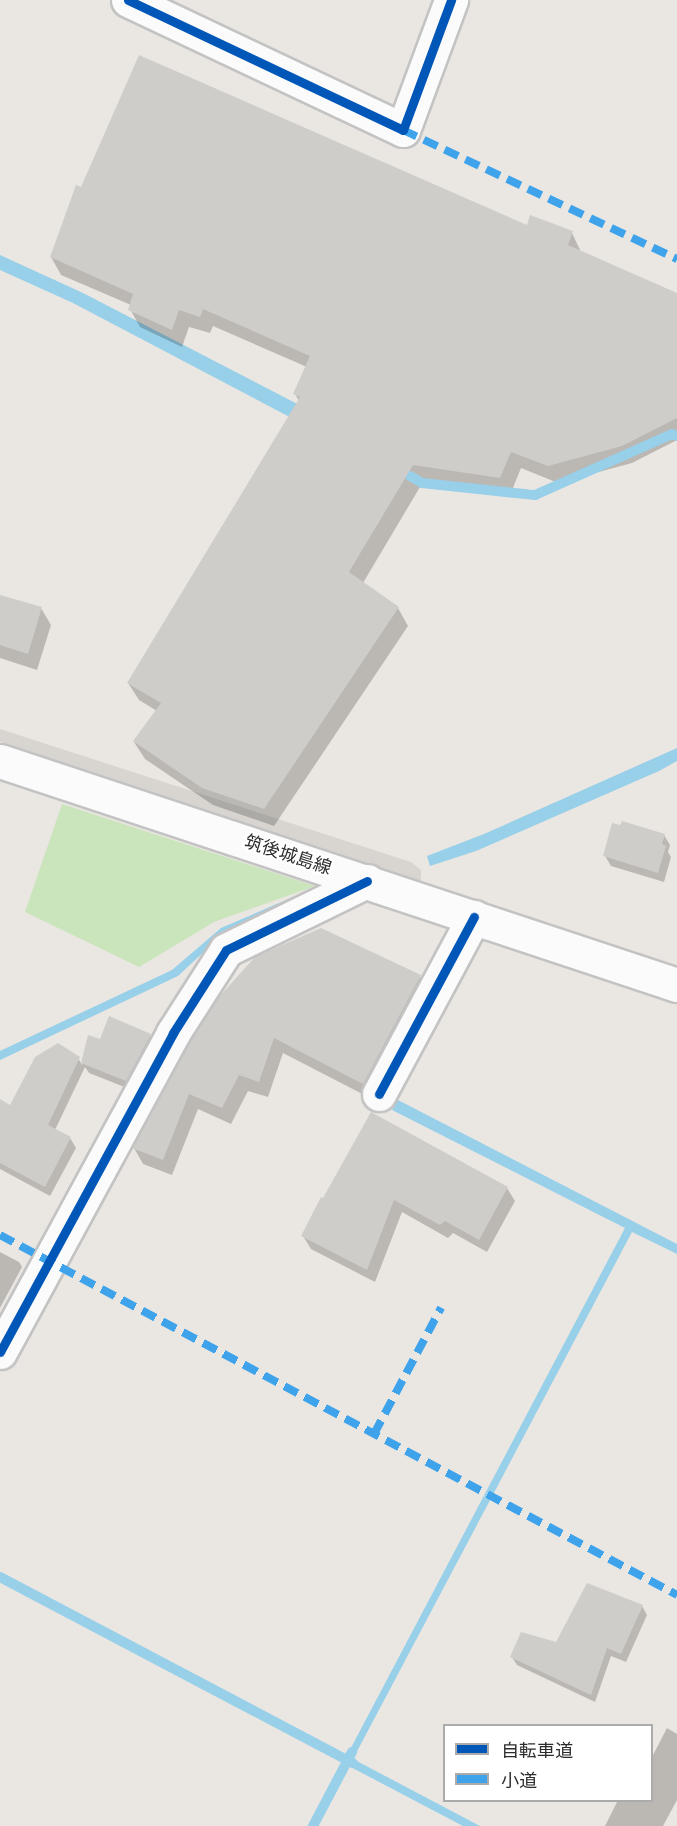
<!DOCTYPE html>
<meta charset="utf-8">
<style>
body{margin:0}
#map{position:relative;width:677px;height:1826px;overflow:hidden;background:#eae7e2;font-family:"Asap Condensed","Noto Sans JP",sans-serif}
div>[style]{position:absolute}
.green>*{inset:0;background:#cae4bc}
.plaza>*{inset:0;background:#d8d5d0}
.water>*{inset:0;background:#98cfe9}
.shadow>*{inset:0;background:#0003}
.stream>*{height:10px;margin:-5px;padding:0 5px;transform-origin:5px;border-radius:5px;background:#98cfe9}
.building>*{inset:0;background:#cfcdc9}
.roads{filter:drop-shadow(2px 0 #c3c3c3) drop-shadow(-2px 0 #c3c3c3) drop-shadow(0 2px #c3c3c3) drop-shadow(0 -2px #c3c3c3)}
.minor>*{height:33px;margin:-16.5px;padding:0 16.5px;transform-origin:16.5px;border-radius:16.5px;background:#fcfbfb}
.secondary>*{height:33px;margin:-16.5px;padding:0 16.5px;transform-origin:16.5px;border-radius:16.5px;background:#fcfbfb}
.quiet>*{height:8px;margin-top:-4px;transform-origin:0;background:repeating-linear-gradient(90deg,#3ea3eb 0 15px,transparent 0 23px)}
.cycleway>*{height:9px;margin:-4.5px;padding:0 4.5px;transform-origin:4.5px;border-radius:4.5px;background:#0057b8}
span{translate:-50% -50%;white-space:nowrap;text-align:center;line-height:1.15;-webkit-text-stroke:4.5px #fff;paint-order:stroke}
.street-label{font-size:18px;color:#2c2c2c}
.legend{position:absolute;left:443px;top:1724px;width:210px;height:78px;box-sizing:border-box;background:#fff;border:2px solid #ababab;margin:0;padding:8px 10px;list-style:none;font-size:18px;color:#2c2c2c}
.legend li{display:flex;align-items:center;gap:12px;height:30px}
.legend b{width:30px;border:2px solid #ababab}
</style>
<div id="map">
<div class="green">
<i style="clip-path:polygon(62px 804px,315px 886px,214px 922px,139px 967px,25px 912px)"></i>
</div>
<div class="plaza">
<i style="clip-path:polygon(0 729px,411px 862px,421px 870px,421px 881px,0 742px)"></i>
</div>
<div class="water">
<i style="clip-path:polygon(0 255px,83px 293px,305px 408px,420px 477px,422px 483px,413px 482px,73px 303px,0 270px)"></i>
<i style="clip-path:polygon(677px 748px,677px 761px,659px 771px,476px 851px,430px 866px,427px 856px,484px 834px)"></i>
<i style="clip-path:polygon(314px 888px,322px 894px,208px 948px,178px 976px,0 1060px,0 1051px,172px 970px,221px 928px)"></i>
<i style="clip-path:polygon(398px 1100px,677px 1244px,677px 1254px,632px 1232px,353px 1759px,480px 1826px,463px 1826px,343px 1763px,625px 1228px,392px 1110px)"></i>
</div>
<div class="shadow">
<i style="clip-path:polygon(528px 227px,572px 233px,581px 252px,677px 295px,677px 440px,632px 463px,558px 483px,521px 468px,510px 495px,423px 482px,363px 583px,398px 608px,408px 626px,274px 826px,213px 805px,145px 759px,134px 742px,157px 711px,139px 700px,128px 683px,299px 401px,295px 394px,307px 367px,213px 326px,210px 333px,189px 327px,182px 347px,140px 327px,130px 309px,131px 305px,61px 275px,51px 257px)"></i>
<i style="clip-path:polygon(0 596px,41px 608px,51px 625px,37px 670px,0 658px)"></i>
<i style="clip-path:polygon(664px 835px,670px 845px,668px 852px,671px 857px,664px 882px,611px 866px,605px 856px)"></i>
<i style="clip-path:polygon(321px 929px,420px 977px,429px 992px,372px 1099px,283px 1053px,268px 1097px,248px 1091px,231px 1124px,198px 1109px,172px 1175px,143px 1164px,134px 1148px)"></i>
<i style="clip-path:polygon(150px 1035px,156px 1045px,132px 1090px,89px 1073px,85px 1067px,55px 1130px,70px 1138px,76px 1148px,50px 1196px,0 1169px,0 1104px,11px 1107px,78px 1058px,82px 1065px,89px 1037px,101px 1041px)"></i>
<i style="clip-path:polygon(507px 1188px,515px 1201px,487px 1252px,453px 1233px,448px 1238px,402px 1212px,375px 1282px,311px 1249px,303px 1236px,324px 1200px)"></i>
<i style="clip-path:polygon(0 1252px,19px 1262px,22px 1267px,0 1308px)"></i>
<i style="clip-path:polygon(642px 1606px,647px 1615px,626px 1662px,611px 1656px,595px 1702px,517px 1665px,512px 1657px,557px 1644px)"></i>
<i style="clip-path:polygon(667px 1728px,677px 1734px,677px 1800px,663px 1826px,605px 1826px,618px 1800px,652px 1800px,652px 1757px)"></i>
</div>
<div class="stream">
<i style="left:410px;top:476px;width:14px;rotate:30deg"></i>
<i style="left:422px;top:483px;width:114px;rotate:6.1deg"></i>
<i style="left:535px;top:495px;width:150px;rotate:-24deg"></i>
<i style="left:672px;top:434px;width:5px;rotate:22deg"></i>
<i style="left:0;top:1577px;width:399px;rotate:27.8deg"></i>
<i style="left:313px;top:1826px;width:84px;rotate:-62.2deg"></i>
</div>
<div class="building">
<i style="clip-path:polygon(139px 55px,527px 225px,530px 215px,573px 231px,568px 245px,677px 293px,677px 418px,622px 446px,548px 466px,511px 452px,500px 478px,413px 465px,349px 572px,399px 607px,264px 809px,202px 788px,133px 741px,161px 703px,127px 683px,300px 397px,293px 394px,310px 356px,203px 309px,200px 317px,179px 310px,172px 330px,128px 310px,133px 294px,50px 257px,76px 185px,81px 187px)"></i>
<i style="clip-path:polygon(0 595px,42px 607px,28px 654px,0 645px)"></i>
<i style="clip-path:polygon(622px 821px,665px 834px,662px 844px,666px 846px,658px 873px,603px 856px,612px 823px,620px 825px)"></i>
<i style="clip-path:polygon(321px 928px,421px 975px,363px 1084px,274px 1038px,259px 1082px,239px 1075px,222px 1108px,189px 1094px,163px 1160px,132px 1148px,189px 1043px,218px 998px,255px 957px)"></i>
<i style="clip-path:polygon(109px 1016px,151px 1034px,126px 1081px,81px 1063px,88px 1035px,100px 1039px)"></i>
<i style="clip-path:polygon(58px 1043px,80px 1057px,48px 1125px,71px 1137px,45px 1187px,0 1163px,0 1099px,10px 1105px,35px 1057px)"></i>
<i style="clip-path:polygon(371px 1112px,508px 1187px,479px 1240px,445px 1221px,440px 1225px,394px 1200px,367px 1270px,301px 1236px,321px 1197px,323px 1198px)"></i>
<i style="clip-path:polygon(587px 1583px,643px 1605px,621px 1654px,607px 1648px,591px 1695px,510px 1657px,521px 1632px,556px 1642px)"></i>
</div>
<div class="roads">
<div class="minor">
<i style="left:128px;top:0;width:304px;rotate:25.3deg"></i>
<i style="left:403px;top:130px;width:139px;rotate:-69.7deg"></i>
<i style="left:379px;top:1094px;width:201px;rotate:-61.8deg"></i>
<i style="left:0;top:1352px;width:363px;rotate:-61.5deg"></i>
<i style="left:173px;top:1033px;width:98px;rotate:-57.4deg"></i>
<i style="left:226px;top:950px;width:157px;rotate:-26.1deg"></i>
</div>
<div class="secondary">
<i style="left:0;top:761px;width:713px;rotate:18.31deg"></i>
</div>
</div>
<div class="quiet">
<i style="left:403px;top:130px;width:303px;rotate:25.2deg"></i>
<i style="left:0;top:1235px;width:767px;rotate:28deg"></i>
<i style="left:374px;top:1434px;width:143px;rotate:-62deg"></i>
</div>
<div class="cycleway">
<i style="left:128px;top:0;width:304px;rotate:25.3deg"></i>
<i style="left:403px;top:130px;width:139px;rotate:-69.7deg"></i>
<i style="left:379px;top:1094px;width:201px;rotate:-61.8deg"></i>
<i style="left:0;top:1352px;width:363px;rotate:-61.5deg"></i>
<i style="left:173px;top:1033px;width:98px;rotate:-57.4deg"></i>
<i style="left:226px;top:950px;width:157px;rotate:-26.1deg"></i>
</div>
<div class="street-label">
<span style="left:288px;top:855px;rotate:18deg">筑後城島線</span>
</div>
<ul class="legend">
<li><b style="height:8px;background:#0057b8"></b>自転車道</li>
<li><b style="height:8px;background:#3ea3eb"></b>小道</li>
</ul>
</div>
